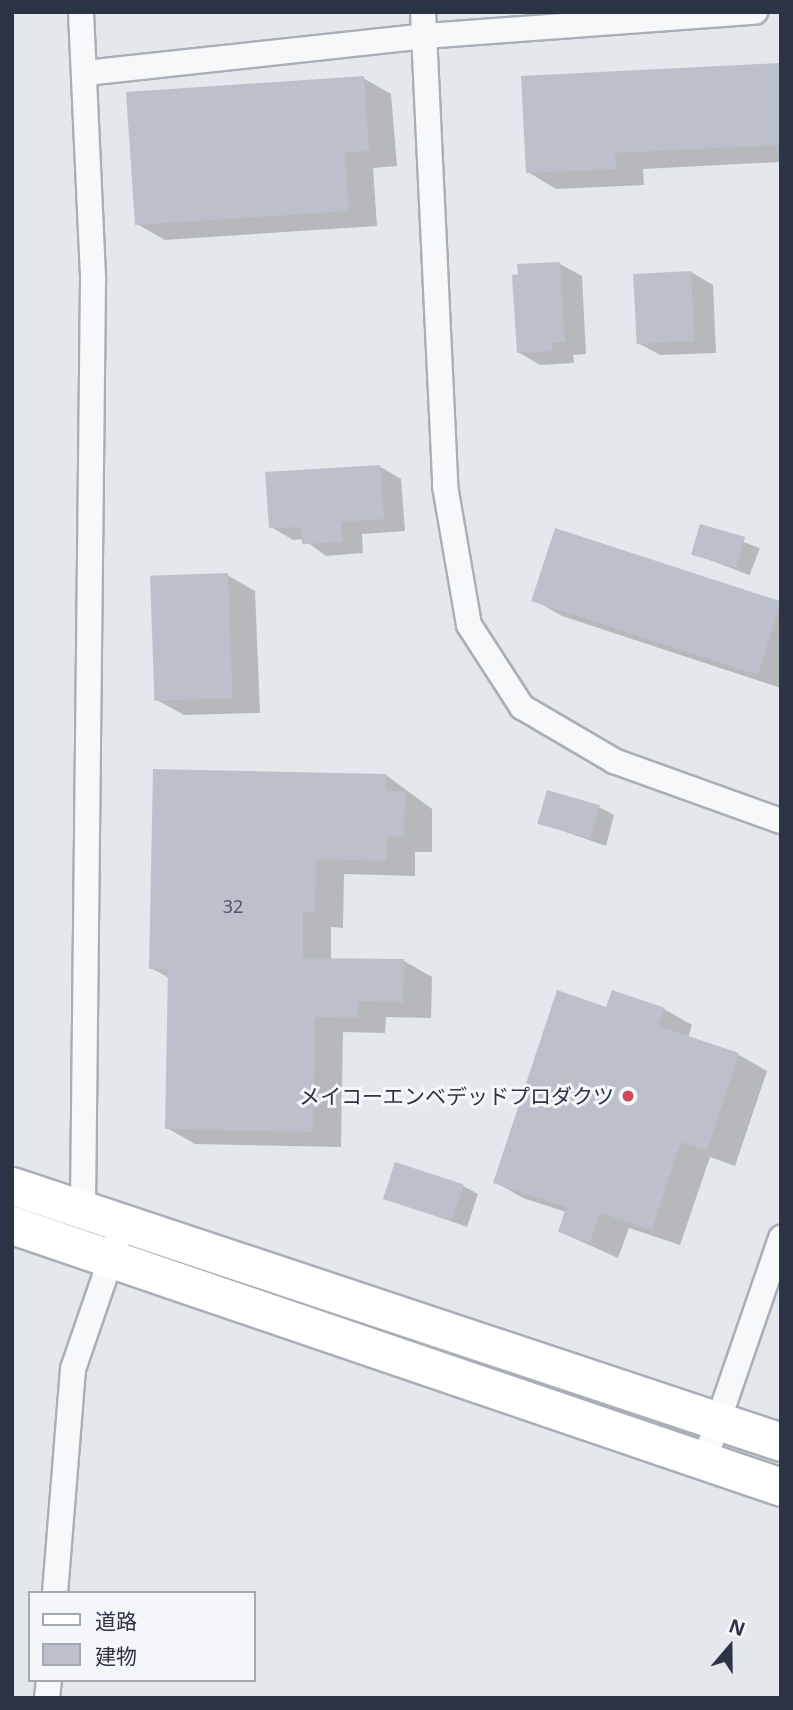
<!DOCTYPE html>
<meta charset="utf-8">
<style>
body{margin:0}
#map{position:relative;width:793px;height:1710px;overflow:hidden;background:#e4e7ec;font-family:"Noto Sans","Noto Sans JP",sans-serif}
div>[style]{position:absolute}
.shadow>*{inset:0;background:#0003;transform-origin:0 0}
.building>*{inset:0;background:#bbc0ca;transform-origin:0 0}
.roads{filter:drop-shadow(2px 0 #a9aeb7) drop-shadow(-2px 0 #a9aeb7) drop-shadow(0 2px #a9aeb7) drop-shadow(0 -2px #a9aeb7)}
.street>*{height:24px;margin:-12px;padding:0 12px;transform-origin:12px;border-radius:12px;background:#f7f8fa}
.secondary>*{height:37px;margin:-18.5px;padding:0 18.5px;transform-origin:18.5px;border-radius:18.5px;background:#fff}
.dots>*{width:19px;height:19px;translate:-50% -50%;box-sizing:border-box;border:4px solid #f4f6f9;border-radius:50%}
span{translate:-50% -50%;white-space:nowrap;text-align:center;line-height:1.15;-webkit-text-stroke:6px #f4f6f9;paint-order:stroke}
.number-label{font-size:18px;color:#4f5766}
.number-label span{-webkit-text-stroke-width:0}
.poi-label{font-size:21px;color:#2b3445}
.right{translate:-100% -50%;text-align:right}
.frame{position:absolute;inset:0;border:14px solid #2b3445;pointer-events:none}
.legend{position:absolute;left:28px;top:1591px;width:228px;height:91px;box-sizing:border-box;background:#f4f6f9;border:2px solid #a4a8b1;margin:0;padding:9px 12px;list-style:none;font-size:21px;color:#2b3445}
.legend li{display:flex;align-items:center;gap:14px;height:35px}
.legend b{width:35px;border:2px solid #a4a8b1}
.north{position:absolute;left:695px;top:1612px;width:70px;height:70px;-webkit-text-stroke:5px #f4f6f9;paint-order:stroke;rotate:20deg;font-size:19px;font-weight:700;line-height:28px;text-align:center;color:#2b3445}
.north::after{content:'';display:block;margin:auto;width:24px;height:32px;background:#2b3445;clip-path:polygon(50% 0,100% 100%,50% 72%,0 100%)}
</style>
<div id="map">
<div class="shadow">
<i style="clip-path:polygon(781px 65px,781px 162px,643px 169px,644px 185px,556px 189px,528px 172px)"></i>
<i style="clip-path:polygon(363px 78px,391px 94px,397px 166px,373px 168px,377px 226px,165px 240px,137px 224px)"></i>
<i style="clip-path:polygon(560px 264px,582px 276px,586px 354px,573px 355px,574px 363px,540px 365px,518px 352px,520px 276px)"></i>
<i style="clip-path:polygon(691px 272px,713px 285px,716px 353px,660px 355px,638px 343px)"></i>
<i style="clip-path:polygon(379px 466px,401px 479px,405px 531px,362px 534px,363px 553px,326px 556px,303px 539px,293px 540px,271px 527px)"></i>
<i style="left:702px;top:526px;width:62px;height:29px;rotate:21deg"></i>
<i style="clip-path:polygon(227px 575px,255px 591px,260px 713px,184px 715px,155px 699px)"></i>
<i style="clip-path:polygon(534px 600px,781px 604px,781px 688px,562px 616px)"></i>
<i style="clip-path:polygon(386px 775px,432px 809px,432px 852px,415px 852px,415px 876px,344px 874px,343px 928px,331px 927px,331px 960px,404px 961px,432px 977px,431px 1018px,386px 1017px,385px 1033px,343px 1032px,341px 1147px,195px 1144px,167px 1128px,169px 978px,151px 968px)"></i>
<i style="clip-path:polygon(599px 807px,614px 815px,606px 846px,540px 823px)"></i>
<i style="clip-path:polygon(607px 1009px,664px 1009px,692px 1025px,688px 1038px,739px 1055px,767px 1071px,735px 1166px,710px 1157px,680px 1245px,629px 1228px,618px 1258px,560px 1232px,566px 1212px,523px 1198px,495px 1182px)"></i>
<i style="clip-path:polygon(463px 1186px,478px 1194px,467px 1227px,386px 1198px)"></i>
</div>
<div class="building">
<i style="clip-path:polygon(781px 63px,781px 145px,615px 153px,616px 169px,526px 173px,521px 76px)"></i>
<i style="clip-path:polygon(364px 76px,369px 151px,345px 152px,349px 211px,135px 225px,126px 92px)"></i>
<i style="clip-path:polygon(560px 262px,565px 342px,552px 343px,552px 351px,517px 353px,512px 275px,518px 274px,517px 264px)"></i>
<i style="left:691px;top:271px;width:70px;height:58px;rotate:87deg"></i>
<i style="clip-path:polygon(380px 465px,384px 519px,341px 522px,342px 542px,302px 544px,301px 527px,269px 528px,265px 472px)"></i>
<i style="left:700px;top:524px;width:47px;height:32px;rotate:16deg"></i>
<i style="left:555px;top:528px;width:238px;height:77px;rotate:18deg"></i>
<i style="left:228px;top:573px;width:125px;height:78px;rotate:88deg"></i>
<i style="clip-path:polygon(153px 769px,386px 774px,386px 791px,405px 791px,404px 837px,387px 836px,387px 861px,316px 859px,315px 912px,303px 912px,303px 958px,404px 959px,403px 1002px,358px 1001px,358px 1018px,315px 1017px,313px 1132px,165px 1129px,168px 969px,149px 969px)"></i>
<i style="left:547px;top:790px;width:55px;height:35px;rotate:16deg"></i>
<i style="clip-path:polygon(557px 990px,606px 1007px,612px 990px,665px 1008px,658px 1026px,739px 1053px,707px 1151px,681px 1142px,652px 1230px,600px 1213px,590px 1243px,558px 1232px,566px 1207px,493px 1183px)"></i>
<i style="left:395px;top:1162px;width:72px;height:39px;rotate:18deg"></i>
</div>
<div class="roads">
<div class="street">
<i style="left:81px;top:12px;width:269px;rotate:87.4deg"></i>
<i style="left:93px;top:281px;width:929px;rotate:90.62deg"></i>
<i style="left:423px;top:12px;width:475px;rotate:87.3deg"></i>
<i style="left:445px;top:486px;width:141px;rotate:80.2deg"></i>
<i style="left:469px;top:625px;width:98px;rotate:57.1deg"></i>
<i style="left:522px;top:707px;width:107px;rotate:30.4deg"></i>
<i style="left:614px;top:761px;width:177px;rotate:19.8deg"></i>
<i style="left:86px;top:73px;width:341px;rotate:-6.2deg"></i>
<i style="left:425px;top:36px;width:331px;rotate:-4.2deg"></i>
<i style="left:705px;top:1459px;width:234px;rotate:-71deg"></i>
<i style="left:55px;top:1593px;width:225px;rotate:-85.4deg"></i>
<i style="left:73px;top:1369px;width:132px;rotate:-71deg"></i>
<i style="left:47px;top:1698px;width:18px;rotate:-84deg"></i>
</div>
<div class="secondary">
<i style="left:12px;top:1186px;width:810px;rotate:18.41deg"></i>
<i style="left:12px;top:1225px;width:812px;rotate:18.81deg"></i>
</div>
</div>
<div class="dots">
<i style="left:628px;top:1096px;background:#d1495b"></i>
</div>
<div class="number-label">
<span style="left:233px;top:906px">32</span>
</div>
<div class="poi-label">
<span class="right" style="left:614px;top:1096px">メイコーエンベデッドプロダクツ</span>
</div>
<div class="frame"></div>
<ul class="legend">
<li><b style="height:9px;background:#fff"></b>道路</li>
<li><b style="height:19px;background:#bbc0ca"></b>建物</li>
</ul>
<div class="north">N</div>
</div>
